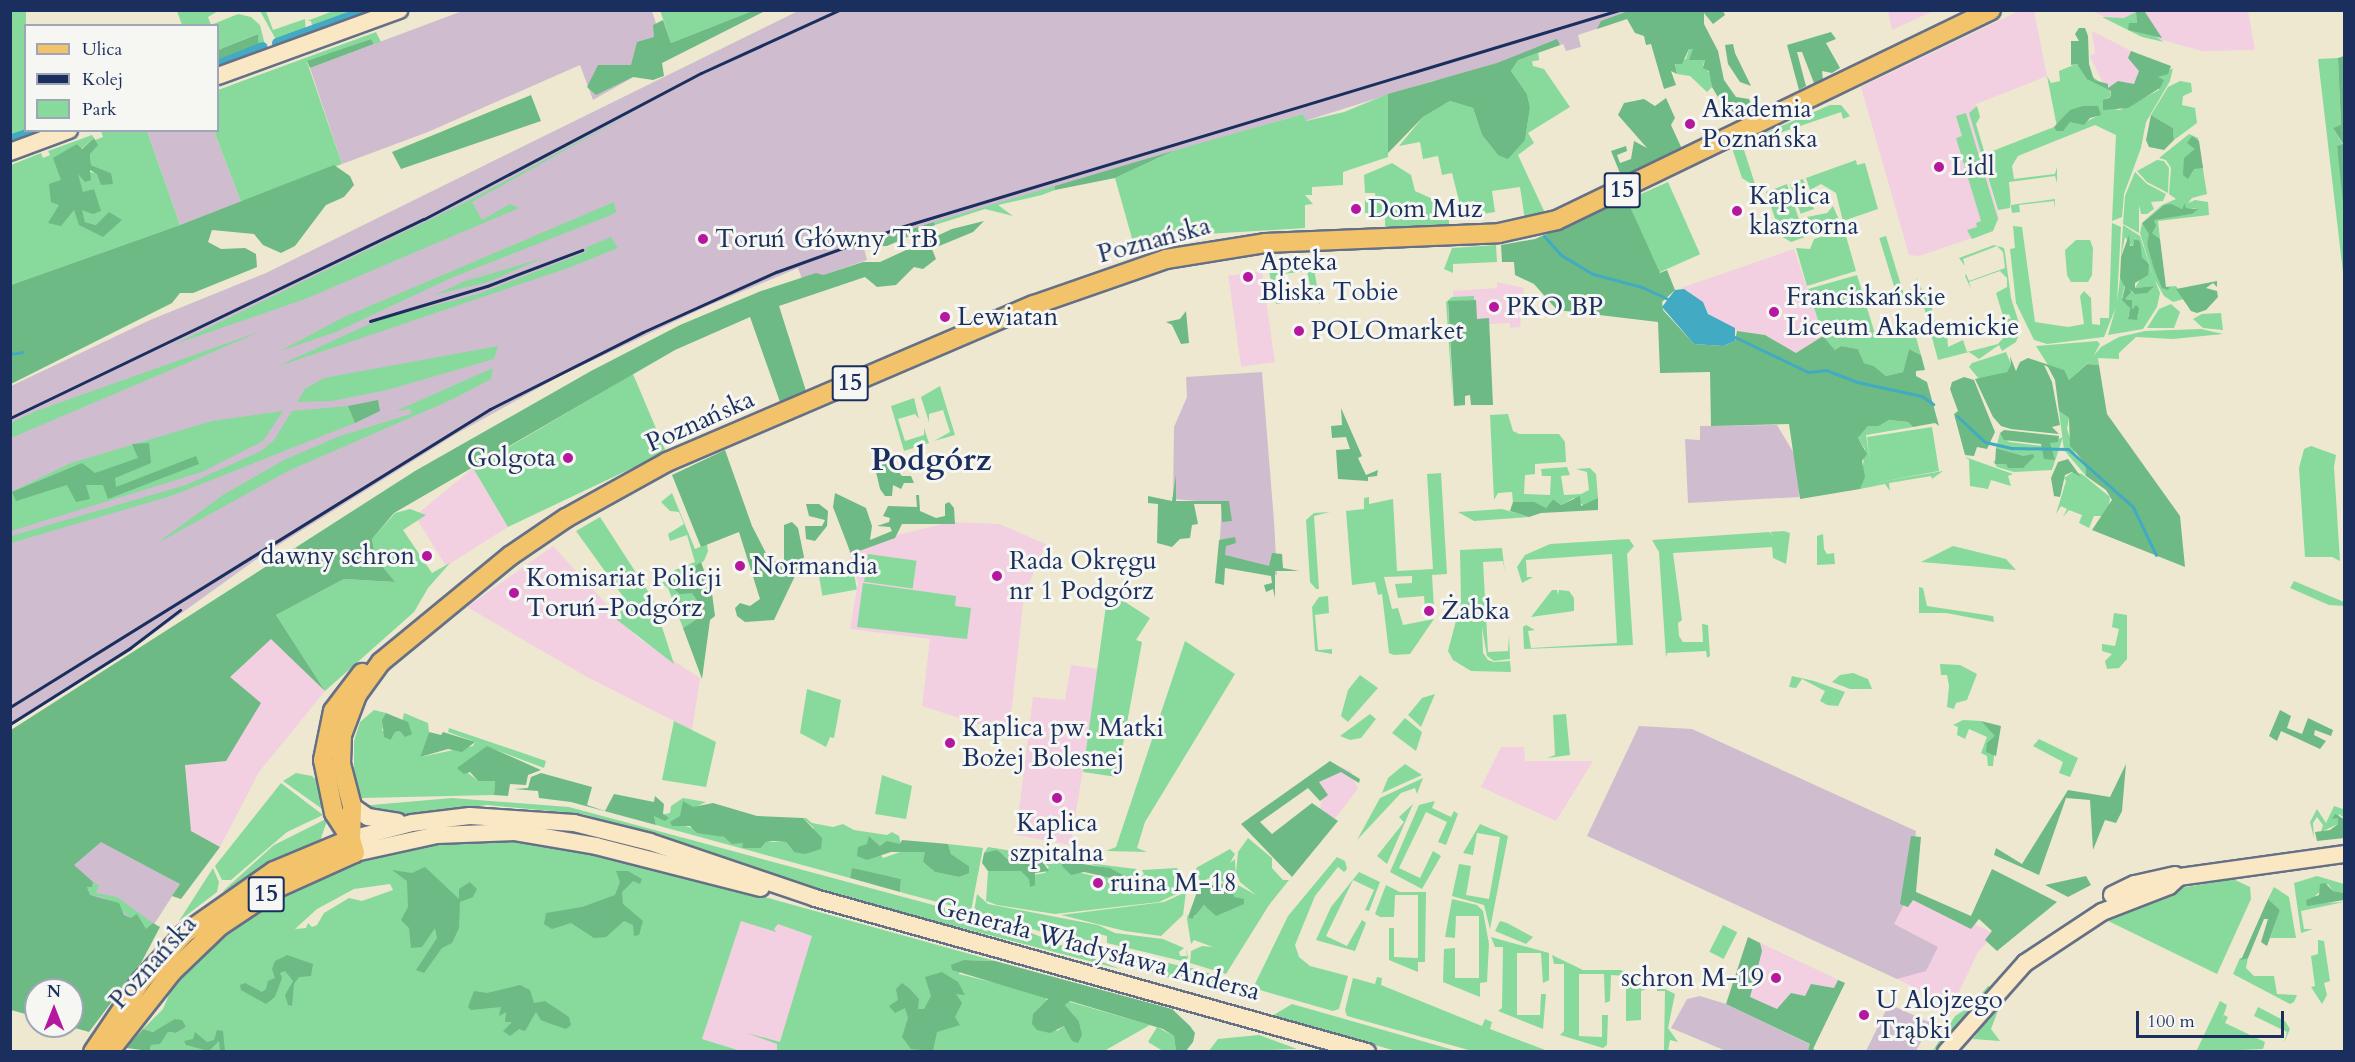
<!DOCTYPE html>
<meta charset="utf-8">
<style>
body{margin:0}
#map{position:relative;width:2355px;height:1062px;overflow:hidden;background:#eee8d1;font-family:Cardo,serif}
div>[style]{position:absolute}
.built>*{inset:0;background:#f2cfe1;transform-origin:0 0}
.industrial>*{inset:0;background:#cfbdcf}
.green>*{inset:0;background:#87da9c;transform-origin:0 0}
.forest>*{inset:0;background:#6dba84}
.water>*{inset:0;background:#42aac2}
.stream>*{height:3px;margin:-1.5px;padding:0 1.5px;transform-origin:1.5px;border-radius:1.5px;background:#42aac2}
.canal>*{height:10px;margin:-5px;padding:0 5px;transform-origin:5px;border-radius:5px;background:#42aac2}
.roads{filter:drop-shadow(2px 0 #657086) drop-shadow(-2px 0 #657086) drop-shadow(0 2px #657086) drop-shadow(0 -2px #657086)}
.secondary>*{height:16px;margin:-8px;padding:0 8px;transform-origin:8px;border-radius:8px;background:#fae7c3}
.primary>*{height:18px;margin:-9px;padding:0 9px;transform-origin:9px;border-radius:9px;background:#f2c36a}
.rail>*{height:3px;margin:-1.5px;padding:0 1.5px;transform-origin:1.5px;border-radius:1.5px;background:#1b2f5e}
.dots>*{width:16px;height:16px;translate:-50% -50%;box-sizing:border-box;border:3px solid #f6f6f2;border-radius:50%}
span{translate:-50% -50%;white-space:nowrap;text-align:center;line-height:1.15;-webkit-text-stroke:6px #f6f6f2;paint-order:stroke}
.shield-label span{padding:2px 4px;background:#f6f6f2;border:2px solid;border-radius:4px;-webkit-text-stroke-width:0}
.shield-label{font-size:24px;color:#1b2f5e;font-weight:700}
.poi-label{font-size:26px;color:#1b2f5e}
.left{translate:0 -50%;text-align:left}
.right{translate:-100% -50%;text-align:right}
.street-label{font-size:26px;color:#1b2f5e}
.district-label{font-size:32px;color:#1b2f5e;font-weight:700}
.frame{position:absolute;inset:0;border:12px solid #1b2f5e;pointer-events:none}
.legend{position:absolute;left:24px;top:24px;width:195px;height:108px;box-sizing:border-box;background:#f6f6f2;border:2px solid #9ea6b7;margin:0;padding:8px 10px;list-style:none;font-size:18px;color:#1b2f5e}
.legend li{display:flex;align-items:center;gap:12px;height:30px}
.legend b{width:30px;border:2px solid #9ea6b7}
.north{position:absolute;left:24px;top:978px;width:60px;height:60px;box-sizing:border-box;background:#f6f6f2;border:2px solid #9ea6b7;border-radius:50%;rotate:0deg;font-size:16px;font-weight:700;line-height:24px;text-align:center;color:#1b2f5e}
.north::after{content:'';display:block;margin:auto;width:21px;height:27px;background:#b5179e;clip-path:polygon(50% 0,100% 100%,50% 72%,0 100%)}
.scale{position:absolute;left:2136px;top:1011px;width:148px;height:27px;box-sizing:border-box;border:3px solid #1b2f5e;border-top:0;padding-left:8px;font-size:18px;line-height:21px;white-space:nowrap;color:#1b2f5e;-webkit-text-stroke:4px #f6f6f2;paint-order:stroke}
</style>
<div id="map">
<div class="built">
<i style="clip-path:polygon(1888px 11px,1888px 10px,1933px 11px,1892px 30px)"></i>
<i style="clip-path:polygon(2019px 11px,2034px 11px,2047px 76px,1976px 104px,1977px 110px,1970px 112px,1999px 218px,1990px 232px,1919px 256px,1909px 255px,1861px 87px)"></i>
<i style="clip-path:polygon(2092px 11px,2248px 11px,2255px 50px,2202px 51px,2141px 34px)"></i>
<i style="clip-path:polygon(2092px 31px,2143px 57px,2154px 80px,2111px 100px,2090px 56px,2095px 53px)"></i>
<i style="clip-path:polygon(1794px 249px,1823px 336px,1796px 353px,1765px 335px,1737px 331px,1708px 314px,1705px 307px,1681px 288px)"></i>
<i style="left:1262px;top:271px;width:92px;height:34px;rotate:82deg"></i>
<i style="clip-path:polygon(1497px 282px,1524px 288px,1520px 327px,1510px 328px,1510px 323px,1455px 326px,1453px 291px,1497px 288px)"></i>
<i style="clip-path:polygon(473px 468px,508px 527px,446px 566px,415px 516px)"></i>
<i style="clip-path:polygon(951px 522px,999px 524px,1046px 544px,1024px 595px,1009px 734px,922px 706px,930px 639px,850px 629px,858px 583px,848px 547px)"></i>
<i style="clip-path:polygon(553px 546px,637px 637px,700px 678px,692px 730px,587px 677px,467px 607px)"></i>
<i style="clip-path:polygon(276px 615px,325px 691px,259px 772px,220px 847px,191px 831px,185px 764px,226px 761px,229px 677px)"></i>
<i style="clip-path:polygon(1071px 665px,1099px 669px,1072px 837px,1078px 838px,1076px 846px,1016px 835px,1033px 697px,1065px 700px)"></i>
<i style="clip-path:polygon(1501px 747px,1524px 747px,1525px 761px,1593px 761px,1556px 821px,1481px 787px)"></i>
<i style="clip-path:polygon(1333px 764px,1351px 771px,1358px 789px,1333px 821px,1320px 811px,1322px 796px,1309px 780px)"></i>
<i style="clip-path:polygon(1910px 893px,1995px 934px,1978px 952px,1955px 1000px,1946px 1003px,1897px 979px,1926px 970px,1893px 924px)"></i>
<i style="clip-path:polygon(743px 915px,816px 934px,777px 1051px,741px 1051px,702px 1039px)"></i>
<i style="clip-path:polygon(1748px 937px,1845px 983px,1809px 1049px,1810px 1044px,1726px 1004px)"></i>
</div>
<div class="industrial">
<i style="clip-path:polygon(465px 10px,652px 11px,667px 58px,593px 100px,580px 65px,428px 132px,342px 164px,310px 68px)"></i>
<i style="clip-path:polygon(798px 11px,1676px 11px,1635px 16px,1578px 35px,1581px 47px,1566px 51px,1563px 44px,1538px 53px,1539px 60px,1432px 81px,1305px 121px,1303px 114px,918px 227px,863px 244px,867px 260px,803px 282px,798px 268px,703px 308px,560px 376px,456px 434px,261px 556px,122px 656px,11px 726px,11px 386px,150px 320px,266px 273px)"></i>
<i style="clip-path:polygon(147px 131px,214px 131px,241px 202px,180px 225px)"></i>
<i style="clip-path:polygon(1262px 372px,1274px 521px,1277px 575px,1222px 565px,1219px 555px,1222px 503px,1173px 499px,1174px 427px,1187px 397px,1186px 377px)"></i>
<i style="clip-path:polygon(1777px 425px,1798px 460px,1799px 497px,1688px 503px,1685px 439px,1700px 440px,1700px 426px)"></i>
<i style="clip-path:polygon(1639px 726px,1692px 729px,1916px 831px,1910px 893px,1894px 924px,1938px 947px,1926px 971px,1897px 979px,1587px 836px)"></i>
<i style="clip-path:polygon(99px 837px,180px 884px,88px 1027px,72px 990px,36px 990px,11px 852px)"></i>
<i style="clip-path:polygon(1700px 996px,1726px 1004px,1811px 1045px,1808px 1051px,1726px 1051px,1671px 1028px,1687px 999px)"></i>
<i style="clip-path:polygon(1889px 1004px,1931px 1023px,1916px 1051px,1866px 1051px)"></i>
</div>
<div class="green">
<i style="clip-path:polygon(660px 10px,752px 11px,671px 43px)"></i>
<i style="clip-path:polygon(10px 11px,26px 11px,26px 130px,54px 131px,10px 146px)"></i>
<i style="clip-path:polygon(177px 11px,218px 11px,208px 17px,211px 25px,238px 14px,251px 17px,260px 25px,266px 49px,259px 57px,257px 34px,218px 50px,218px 26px,182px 25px)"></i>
<i style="clip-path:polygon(260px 11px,266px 11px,273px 30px,305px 19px,306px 36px,279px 45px)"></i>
<i style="clip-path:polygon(333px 11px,385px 11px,319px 33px,313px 29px,311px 21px,307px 21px)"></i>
<i style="clip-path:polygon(2136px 12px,2137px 24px,2164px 42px,2142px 37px,2102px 17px,2124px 18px)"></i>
<i style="clip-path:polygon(376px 32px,381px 42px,374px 44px,371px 39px,307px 62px,342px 164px,241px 202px,214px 131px,218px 130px,218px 90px)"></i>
<i style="clip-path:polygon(1689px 49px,1694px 49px,1693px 59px,1705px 60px,1703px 65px,1711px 75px,1712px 87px,1707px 92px,1690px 76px,1677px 74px,1675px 63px,1686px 59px)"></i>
<i style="clip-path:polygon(1538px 53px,1539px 60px,1532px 61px,1533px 66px,1544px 69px,1570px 107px,1528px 133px,1534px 143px,1518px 155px,1545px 213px,1525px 220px,1520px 187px,1492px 191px,1495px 212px,1463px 217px,1452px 173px,1442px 175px,1438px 156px,1423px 159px,1420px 142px,1399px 146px,1423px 117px,1450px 101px,1473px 108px,1482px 135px,1498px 155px,1525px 140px,1530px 108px,1527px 94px,1511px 71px,1518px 60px)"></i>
<i style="clip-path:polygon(2338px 58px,2341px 126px,2333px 128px,2343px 145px,2337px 146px,2344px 203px,2344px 281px,2318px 59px)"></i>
<i style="clip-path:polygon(2076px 64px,2110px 90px,2111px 97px,2106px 98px,2114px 109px,2120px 110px,2159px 90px,2158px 77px,2173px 68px,2170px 81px,2146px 122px,2141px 148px,2124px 194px,2122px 217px,2112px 221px,2116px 135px,2095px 125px,2018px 156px,2012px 166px,2014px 179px,2055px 174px,2057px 167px,2057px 183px,2055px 176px,2009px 182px,2011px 205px,2055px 199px,2055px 192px,2055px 208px,2054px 201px,2019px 205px,2020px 212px,2012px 213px,2010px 201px,2010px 208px,1998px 210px,1969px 113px,1977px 106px,1980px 117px,1976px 124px,1985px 154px,2054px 127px,2056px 131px,2070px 122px,2086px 122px,2097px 116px,2095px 108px,2069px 111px,2057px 127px,2047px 76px,2051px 83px,2060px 81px,2059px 71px)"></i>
<i style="clip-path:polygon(2180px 81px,2191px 83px,2192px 92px,2183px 96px,2182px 105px,2195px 108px,2197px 123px,2174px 140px,2173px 128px,2151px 115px,2168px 87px)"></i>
<i style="clip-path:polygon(1388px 94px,1388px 157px,1343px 172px,1343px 185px,1312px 187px,1312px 195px,1305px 195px,1313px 204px,1305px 205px,1305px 228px,1207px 234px,1135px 249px,1115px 178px,1173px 151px,1303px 114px,1306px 121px,1344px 112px)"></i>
<i style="clip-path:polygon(1830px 105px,1841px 105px,1850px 116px,1843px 119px,1841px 112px,1759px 140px,1760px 147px,1750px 143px,1749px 140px)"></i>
<i style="clip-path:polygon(645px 106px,472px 202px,482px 220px,510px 204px,519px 208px,305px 299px,175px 344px,468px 201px)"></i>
<i style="clip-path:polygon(1966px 113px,1998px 219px,1993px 231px,1972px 239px,1967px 230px,1977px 227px,1976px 223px,1981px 221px,1956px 138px,1962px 136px,1956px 116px)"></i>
<i style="clip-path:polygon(101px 131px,147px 131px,180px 225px,11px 285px,11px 165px,41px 153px,43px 158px,50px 155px,48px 151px,92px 135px,94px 138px,81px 149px,77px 144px,74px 209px,80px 225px,96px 225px,85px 222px,81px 209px,94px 189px,83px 193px,77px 172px,111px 173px,91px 165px,90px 154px,97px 145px,95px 140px,103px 137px)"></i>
<i style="clip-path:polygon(2189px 134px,2198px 138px,2207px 194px,2192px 198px,2188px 203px,2195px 200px,2208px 202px,2209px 215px,2158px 221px,2160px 239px,2152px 233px,2154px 219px,2192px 214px,2196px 208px,2186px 208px,2185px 204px,2183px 209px,2164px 205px,2144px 221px,2162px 205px,2176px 199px,2169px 194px,2171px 168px,2166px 160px,2159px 158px)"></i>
<i style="clip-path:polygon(1742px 144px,1756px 187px,1742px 178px,1732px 148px)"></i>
<i style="clip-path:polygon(1856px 160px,1857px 165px,1865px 163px,1878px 209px,1843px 221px,1836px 193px,1821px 184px,1810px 190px,1806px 178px)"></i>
<i style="clip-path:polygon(2157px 160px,2164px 161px,2169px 168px,2168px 193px,2147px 182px,2137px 171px)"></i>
<i style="clip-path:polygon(1392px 163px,1411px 175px,1415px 191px,1435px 200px,1438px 220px,1449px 219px,1449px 225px,1388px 227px,1385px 226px,1385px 213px,1365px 213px,1365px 200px,1376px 200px,1375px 193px,1365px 193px,1364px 175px)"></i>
<i style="clip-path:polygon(2135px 172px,2147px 184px,2166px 194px,2163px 201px,2151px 202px,2154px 209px,2147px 214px,2141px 214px,2139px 205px,2139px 233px,2123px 224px,2125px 196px)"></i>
<i style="left:1803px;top:179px;width:32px;height:14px;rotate:70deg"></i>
<i style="left:1668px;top:182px;width:79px;height:45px;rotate:66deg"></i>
<i style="clip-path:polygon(1787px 184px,1805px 237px,1791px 242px,1781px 236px,1766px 192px)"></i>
<i style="clip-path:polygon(1055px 186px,1055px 190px,1042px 195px,998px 205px,1013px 216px,985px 209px,935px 225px,934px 222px)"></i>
<i style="clip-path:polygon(614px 202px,616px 212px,611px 215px,451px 278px,336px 332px,280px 351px,344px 317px)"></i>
<i style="clip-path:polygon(1833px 206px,1840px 222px,1807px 233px,1802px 218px,1827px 213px)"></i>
<i style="clip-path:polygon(2112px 223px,2121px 227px,2117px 302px,2120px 278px,2125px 284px,2122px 298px,2130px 308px,2128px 317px,2139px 316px,2132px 310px,2132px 300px,2125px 299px,2128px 287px,2133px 293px,2154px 286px,2135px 288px,2149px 264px,2142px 257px,2135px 238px,2132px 247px,2125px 237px,2121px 257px,2123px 225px,2140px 236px,2154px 279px,2140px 233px,2142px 223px,2150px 234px,2147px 244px,2162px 287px,2176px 286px,2184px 299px,2173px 302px,2164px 296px,2155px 280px,2160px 293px,2157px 307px,2143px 329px,2108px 335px,2116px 307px,2104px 337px,2047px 344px,2034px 340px,2016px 303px,2010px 249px,2015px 248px,2013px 226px,2022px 227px,2035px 322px,2068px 327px,2084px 324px,2080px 296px,2084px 291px,2091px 298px,2092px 324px,2100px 325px,2100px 318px,2109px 318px)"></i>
<i style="clip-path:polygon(1851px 227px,1853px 233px,1846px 236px,1856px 271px,1807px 286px,1796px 248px,1810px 249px,1814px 239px)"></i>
<i style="left:1886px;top:236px;width:70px;height:7px;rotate:73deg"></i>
<i style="clip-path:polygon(611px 237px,618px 248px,568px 268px,276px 367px,378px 320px,478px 294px,586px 252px,585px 248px)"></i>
<i style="clip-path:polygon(2076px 240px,2090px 240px,2093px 248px,2092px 275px,2088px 282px,2071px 282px,2067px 275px,2065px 250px)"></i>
<i style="clip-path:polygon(1496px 245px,1497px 262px,1453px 264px,1453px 273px,1444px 269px,1452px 248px)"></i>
<i style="clip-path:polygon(1994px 245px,2004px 248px,2005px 253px,2011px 298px,2019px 323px,2011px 327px,2013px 335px,2019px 334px,2016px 342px,2002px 351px,1999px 345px,1979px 359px,1969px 352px,1938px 360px,1916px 277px,1923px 292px,1930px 292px,1933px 317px,1936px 325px,1941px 326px,1940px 331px,1947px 334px,1948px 347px,1963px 340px,1967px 352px,1998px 344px,2007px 334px,2003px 318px,2011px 319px,2009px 314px,2003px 316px,1996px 293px,2007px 287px,2007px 278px,2000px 271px,1969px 282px,1971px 289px,1965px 276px,1966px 274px,1969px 281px,2005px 268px,2003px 252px,1997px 246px,1963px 259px,1965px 266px,1959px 258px)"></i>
<i style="clip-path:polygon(539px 249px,460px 283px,543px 258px,488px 282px,434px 295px)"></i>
<i style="clip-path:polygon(1312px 257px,1320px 304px,1313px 299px,1307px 271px,1283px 274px,1282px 303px,1276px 304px,1268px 267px)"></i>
<i style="clip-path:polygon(1857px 275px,1875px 334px,1907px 325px,1914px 330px,1921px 355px,1909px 349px,1903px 372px,1886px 376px,1874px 366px,1864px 363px,1858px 349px,1841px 346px,1835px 350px,1823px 336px,1808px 289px)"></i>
<i style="clip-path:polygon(1474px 296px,1474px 300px,1448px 302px,1453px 406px,1446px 302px,1452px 297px)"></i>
<i style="clip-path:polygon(2171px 304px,2180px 312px,2174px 328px,2147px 328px,2159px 309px)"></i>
<i style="clip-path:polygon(2221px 313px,2223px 330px,2203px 328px,2193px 319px,2202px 314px)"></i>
<i style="clip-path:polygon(2201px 329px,2223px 334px,2173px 339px,2136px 337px,2119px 353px,2119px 359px,2098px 358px,2099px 365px,2087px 364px,2101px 347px,2119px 337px,2145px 331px)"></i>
<i style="clip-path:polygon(262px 331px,11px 438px,11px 423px,36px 411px)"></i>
<i style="clip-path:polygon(2097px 341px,2100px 344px,2092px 359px,2069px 380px,2063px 370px,2048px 365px,2036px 346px)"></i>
<i style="clip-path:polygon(498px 346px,494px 359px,387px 390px,332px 401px,297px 402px,305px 389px,324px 378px)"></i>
<i style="clip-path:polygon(2006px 352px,2011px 364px,2007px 372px,1980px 380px,1969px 367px,1972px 363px)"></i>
<i style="clip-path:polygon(493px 368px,491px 379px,453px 399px,288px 471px,156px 544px,223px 495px,284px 460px,340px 436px,411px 414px,411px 409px,396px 411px)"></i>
<i style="clip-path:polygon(633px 374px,666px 452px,508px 527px,473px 468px)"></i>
<i style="clip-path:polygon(940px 386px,955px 435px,934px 441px,950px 432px,943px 410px,929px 414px,929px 422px,921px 397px)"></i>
<i style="clip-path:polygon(914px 398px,919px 419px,915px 414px,898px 419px,905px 441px,924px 435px,924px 428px,929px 443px,904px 451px,891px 406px)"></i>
<i style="clip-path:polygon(348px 406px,355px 423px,171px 496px,11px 543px,11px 536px,186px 485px,261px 451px,274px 440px,292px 411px)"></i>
<i style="clip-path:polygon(283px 411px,263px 441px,202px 472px,11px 531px,11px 492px,71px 463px,212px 421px)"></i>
<i style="clip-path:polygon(2059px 411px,2069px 418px,2067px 429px,2076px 456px,2085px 463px,2086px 476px,2064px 450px)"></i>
<i style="clip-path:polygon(1508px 414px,1513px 431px,1519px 434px,1559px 434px,1565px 442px,1566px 462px,1535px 464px,1535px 474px,1525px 475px,1524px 494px,1550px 495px,1551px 476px,1542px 476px,1541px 469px,1567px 467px,1570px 475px,1561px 476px,1564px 495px,1581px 494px,1589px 490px,1587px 472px,1576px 469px,1590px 468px,1596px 474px,1598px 498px,1584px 506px,1574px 498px,1561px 505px,1553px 499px,1546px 508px,1513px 502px,1512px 492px,1498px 493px,1494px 500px,1490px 415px)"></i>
<i style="clip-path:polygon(1889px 420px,1908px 422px,1913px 427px,1866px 435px,1870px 461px,1867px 437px,1932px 427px,1939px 471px,1874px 483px,1943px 471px,1932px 479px,1931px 476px,1889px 483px,1890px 491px,1885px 484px,1860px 489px,1865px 449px,1858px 438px,1868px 426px,1879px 426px)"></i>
<i style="clip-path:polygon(2000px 433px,2009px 442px,2043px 446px,2063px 437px,2052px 470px,2014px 472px,1997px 467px,1993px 461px,2024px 465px,2025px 462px,2024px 456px,1996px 448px)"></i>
<i style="clip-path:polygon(2311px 446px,2336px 455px,2334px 467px,2340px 561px,2332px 557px,2305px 557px,2299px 468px,2304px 449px)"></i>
<i style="clip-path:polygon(1965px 457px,2013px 474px,2008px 476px,2011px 486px,1991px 480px,1988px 489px,1970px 486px,1969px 460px)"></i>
<i style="clip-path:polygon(2073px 472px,2082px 474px,2110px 497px,2109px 507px,2102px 516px,2094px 516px,2089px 528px,2079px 523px,2082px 515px,2069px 510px,2063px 517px,2067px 509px,2061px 506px,2056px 514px,2066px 481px,2064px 478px)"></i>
<i style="clip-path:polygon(1441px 473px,1447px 574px,1432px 575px,1434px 608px,1425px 608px,1424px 596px,1398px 598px,1395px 584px,1412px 583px,1412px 576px,1384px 577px,1392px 609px,1398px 608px,1403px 625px,1434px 619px,1410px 654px,1394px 655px,1389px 653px,1382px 594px,1378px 595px,1375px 582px,1352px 585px,1346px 511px,1364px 509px,1364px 498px,1369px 497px,1369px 504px,1393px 499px,1397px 571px,1433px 569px,1427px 474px)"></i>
<i style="clip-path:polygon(672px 493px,695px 549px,707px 544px,708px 551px,704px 561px,684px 574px,699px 603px,700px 617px,683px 628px,668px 588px,661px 583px,670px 580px,675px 570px,695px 562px,687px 535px,670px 541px,668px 534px,684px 524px,679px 512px,670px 511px,661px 502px)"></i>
<i style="clip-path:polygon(410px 509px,426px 515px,403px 530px,432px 573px,450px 563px,428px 588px,414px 612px,325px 691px,276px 615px,344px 579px,394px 582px,376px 559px,372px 539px,395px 513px)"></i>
<i style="clip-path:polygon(1502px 509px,1529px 517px,1474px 521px,1458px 512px)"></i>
<i style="clip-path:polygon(1330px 512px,1314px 516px,1319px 589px,1316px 589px,1310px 582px,1306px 520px,1314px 513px)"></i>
<i style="clip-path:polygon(600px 517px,653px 599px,674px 664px,616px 619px,627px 602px,576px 531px)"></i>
<i style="clip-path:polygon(1784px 531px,1790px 533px,1786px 564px,1773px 558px,1772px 547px,1673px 553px,1682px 620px,1678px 623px,1679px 636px,1683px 642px,1703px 642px,1702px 624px,1708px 625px,1710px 656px,1707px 658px,1706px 651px,1667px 653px,1666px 658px,1659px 552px,1652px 540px,1769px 532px,1774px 537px,1770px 532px)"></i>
<i style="clip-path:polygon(1823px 534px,1824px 549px,1827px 554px,1834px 553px,1835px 564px,1817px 565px,1817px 536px)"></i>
<i style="clip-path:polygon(1629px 539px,1634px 546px,1627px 554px,1633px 645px,1524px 649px,1523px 627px,1526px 625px,1535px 630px,1528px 631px,1531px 648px,1617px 643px,1612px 554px,1526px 560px,1527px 577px,1533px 577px,1522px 583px,1517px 567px,1525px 555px,1550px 544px)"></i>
<i style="clip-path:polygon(1953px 546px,2006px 559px,2016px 570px,1921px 562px)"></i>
<i style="clip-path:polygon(1502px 548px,1505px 573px,1503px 561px,1483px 562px,1488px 652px,1508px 651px,1509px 635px,1510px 659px,1494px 661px,1487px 656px,1482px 627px,1483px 653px,1488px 660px,1494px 662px,1510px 661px,1511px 672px,1471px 671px,1453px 660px,1448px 651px,1461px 602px,1460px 550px)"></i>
<i style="left:868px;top:554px;width:49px;height:28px;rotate:8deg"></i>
<i style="left:852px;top:562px;width:28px;height:35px;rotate:80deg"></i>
<i style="clip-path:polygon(2294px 581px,2344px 602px,2344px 606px,2329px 605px,2290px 588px)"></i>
<i style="clip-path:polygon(863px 583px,956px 596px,955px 606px,971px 608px,967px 639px,857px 627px)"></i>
<i style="clip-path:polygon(1919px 587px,1923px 588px,1927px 606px,1993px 616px,1994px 622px,1946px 613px,1919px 613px)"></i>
<i style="clip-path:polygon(1552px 590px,1557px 590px,1558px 595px,1559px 590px,1569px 591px,1574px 598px,1574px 611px,1531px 617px)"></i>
<i style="clip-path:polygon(1108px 591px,1150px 618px,1136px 640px,1142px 642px,1117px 777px,1083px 772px)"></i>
<i style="clip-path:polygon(1319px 597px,1328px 596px,1329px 613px,1315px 615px,1318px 650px,1332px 649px,1332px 654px,1315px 651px,1312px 607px)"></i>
<i style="clip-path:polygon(2114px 613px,2127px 615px,2127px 659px,2119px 668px,2107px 669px,2105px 661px,2112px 654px,2102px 651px,2102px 644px,2115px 646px,2119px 629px,2112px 627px)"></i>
<i style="clip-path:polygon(1185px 641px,1235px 674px,1145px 822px,1137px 848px,1147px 852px,1106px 851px,1116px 847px)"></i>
<i style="clip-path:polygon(1940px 664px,1960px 665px,1977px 674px,1967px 700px,1956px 703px,1954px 709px,1947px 707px,1949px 686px,1947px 675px,1941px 675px)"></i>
<i style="clip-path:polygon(1853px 673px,1868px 679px,1872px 689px,1850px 689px,1832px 682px,1840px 675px)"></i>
<i style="clip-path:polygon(1360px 675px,1378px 688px,1348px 722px,1341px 716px,1348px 690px)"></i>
<i style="clip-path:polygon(1792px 676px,1814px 681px,1845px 692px,1838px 706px,1827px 705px,1820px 701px,1825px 691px,1802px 679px,1796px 688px,1789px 687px)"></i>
<i style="clip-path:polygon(807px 689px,841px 700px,834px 738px,830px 737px,826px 747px,800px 733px)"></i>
<i style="clip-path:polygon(1435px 694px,1421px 727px,1408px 715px,1422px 698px)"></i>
<i style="clip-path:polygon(374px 710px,386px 713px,382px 730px,391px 740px,395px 732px,400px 731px,404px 713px,428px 723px,429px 732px,420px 757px,473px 746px,475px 742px,487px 746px,470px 761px,467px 772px,478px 781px,495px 781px,494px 795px,362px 798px,354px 778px,354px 741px,360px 722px)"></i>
<i style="clip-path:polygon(1370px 714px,1376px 719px,1361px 738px,1350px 740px,1340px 736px)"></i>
<i style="clip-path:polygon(1566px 714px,1570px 755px,1547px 758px,1555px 755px,1553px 715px)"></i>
<i style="clip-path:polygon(1405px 718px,1422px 732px,1416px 751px,1392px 733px)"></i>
<i style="clip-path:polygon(1963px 720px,1981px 721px,1996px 736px,1993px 766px,1988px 766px,1987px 756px,1981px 753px,1987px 737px,1969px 729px,1965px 739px,1957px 735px,1958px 727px,1953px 725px)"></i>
<i style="clip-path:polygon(674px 721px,716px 742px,706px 787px,662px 780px)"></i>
<i style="clip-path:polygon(449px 728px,546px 761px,544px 768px,448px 732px)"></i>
<i style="clip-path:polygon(2039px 739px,2078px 758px,2070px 777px,2059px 773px,2063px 762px,2033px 746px)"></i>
<i style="clip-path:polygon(1405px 764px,1422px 775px,1382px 793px,1388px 778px)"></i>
<i style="clip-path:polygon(296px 773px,312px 776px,319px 783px,325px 811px,283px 781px)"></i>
<i style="clip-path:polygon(882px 775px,912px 786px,906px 819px,875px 814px)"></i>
<i style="clip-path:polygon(1423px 778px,1417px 794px,1415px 788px,1401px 793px,1357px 840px,1380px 798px)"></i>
<i style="clip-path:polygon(281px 783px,323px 815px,287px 832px,231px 880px,222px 880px,215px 866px)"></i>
<i style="clip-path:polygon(452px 798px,569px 807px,1019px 928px,1120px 969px,827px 893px,583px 814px,487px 805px,387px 817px,360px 806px)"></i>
<i style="clip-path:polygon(683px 798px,706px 802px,681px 814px,678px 824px,744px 843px,742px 848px,761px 848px,766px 842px,786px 842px,794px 852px,814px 828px,803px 818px,806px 818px,812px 823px,833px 827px,843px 824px,854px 830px,887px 835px,892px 832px,899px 836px,901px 844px,880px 846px,869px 836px,883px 858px,906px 850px,926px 852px,923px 862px,935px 872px,959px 877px,969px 866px,951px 854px,948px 844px,983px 848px,971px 911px,900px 892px,901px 879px,852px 869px,850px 878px,656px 825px,654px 816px,670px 813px,671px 806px)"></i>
<i style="clip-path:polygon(1435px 801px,1432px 808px,1451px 817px,1454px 811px,1458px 814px,1446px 845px,1438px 842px,1447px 822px,1426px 812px,1399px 868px,1420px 878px,1433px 851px,1441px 856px,1422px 889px,1390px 872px,1419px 805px)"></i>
<i style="clip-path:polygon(1413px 804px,1387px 864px,1377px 856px,1404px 822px,1399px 817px)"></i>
<i style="clip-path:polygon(2334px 806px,2343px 809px,2343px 817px,2339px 814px,2338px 824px,2321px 832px,2323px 825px,2317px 817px,2313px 823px,2314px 838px,2310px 822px,2317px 809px,2326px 823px)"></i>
<i style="clip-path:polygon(328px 818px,320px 841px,222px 892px,274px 845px)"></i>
<i style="clip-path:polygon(1480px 824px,1508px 836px,1490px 929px,1484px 905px,1452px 896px,1459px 864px,1471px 866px,1466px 895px,1489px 899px,1500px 837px,1477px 833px,1473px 855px,1463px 853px)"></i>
<i style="clip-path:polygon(1248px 838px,1272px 858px,1272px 868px,1283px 880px,1289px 880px,1269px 905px,1226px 974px,1190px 963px,1191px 951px,1202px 946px,1213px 947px,1194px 940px,1191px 944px,1187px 919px,1188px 914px,1188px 917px,1195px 917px,1196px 911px,1205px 905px,1212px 912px,1233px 907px,1233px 897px,1211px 885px,1229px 882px,1213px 881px,1218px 875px,1200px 882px,1196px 868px,1230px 849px,1235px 854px,1230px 863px,1235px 859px,1236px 884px,1256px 895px,1240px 882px,1236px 872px,1238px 852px)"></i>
<i style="clip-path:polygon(evenodd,514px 839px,607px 853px,995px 961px,964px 960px,959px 974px,1044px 995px,1048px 1003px,1039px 1008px,1057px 1031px,1064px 1026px,1070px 1032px,1081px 1031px,1079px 1021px,1065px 1005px,1067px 1001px,1150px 1025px,1104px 1051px,777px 1051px,777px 1044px,747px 1033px,780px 1042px,812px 936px,778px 924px,774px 929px,776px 932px,741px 921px,702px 1039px,741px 1051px,150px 1052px,151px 1045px,168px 1032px,176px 1033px,186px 1027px,168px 1025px,153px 1032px,143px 1029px,163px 1009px,177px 976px,230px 928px,298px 885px,363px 858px,442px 842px,514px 839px,390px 884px,393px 890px,362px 901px,349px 898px,324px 913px,317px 925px,312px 927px,308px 923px,306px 928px,295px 929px,317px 909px,354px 889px,390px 884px)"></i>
<i style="clip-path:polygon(988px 847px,1080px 862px,1077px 872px,1094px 876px,1114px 870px,1087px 863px,1136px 869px,1140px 878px,1144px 874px,1142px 870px,1177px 868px,1185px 890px,1159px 902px,1055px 914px,997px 905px,986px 901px,988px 871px,1021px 871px,1034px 875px,1045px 873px,1049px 867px,1042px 861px,1010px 862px,1006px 857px,984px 853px)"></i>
<i style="clip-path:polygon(1337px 857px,1345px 861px,1347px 869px,1344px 872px,1338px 867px,1315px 896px,1295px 945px,1299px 957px,1310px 966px,1348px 976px,1339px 1009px,1333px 1011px,1253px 988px,1288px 916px)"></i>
<i style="clip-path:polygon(213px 868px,219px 882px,217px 892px,179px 921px)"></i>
<i style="clip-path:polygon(1359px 872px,1380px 882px,1369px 911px,1365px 910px,1374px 890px,1353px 880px,1326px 936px,1347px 946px,1362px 920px,1366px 923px,1355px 951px,1316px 940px,1331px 907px)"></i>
<i style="clip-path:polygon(2317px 876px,2344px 884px,2344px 893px,2333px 891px,2328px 884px,2315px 896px,2321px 903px,2344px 902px,2301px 911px,2304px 929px,2313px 929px,2301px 933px,2294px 883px)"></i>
<i style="clip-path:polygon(2233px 879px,2250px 887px,2251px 899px,2217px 974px,2100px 917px,2174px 889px)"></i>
<i style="clip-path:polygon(93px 882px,99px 885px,96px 893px,117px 897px,153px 923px,146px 929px,103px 897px,90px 895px,87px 886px,92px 887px)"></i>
<i style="clip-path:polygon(1386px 885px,1400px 892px,1426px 892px,1425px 962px,1418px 962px,1418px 972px,1389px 960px,1389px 928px,1394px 928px,1394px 957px,1418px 958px,1418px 895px,1395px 895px,1394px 917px,1380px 917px,1375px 914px)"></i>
<i style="clip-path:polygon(2274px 887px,2289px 897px,2296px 938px,2270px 938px,2280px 910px,2268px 899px)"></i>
<i style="clip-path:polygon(1186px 892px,1183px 915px,1161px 936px,1125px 931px,1061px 915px,1164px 902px)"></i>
<i style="clip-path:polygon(977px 894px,988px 904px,1098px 925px,1115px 933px,1163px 939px,1184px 948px,1179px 952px,1180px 956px,1187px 956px,1186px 948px,1188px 957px,1186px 962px,1107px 943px,1107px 936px,1099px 934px,1098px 942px,1042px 932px,974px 911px)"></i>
<i style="clip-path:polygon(1452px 899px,1477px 905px,1483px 911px,1489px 944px,1487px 982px,1480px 983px,1480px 997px,1443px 982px,1444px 949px,1455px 948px,1455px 978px,1479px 978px,1479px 916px,1456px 916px,1455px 938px,1445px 937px)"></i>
<i style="clip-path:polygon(1500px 921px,1507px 923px,1533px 937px,1526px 944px,1495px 931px)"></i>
<i style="left:1723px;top:925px;width:16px;height:30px;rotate:27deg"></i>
<i style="clip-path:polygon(1491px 937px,1549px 953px,1549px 980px,1543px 983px,1541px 953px,1517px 953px,1517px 1015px,1540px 1015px,1541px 994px,1546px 994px,1543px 1029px,1498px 1011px,1502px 1008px,1503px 947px,1495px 947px)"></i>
<i style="clip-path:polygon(1056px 939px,1186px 967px,1184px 982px,1106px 958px)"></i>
<i style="clip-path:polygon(2318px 940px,2324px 941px,2330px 981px,2324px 983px,2327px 995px,2322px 1004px,2311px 987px,2315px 986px,2311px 956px,2318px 954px)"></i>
<i style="clip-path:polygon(1552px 955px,1583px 970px,1621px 970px,1649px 988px,1641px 991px,1641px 1020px,1626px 1021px,1626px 976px,1611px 975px,1610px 1001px,1605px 1003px,1604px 974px,1579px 974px,1579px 1036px,1602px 1037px,1602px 1015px,1608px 1015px,1607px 1045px,1603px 1048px,1560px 1035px,1564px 1031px,1564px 964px,1554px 964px)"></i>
<i style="clip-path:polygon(2240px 958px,2248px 958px,2246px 968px,2254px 976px,2274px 976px,2277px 994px,2297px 995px,2294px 1002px,2290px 1004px,2233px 974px)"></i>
<i style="clip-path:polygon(1186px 967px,1196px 969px,1223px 978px,1221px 982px,1198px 986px,1185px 983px,1190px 974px)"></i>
<i style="clip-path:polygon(1377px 977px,1382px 978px,1381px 985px,1482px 1026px,1485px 1019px,1492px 1022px,1490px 1029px,1548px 1051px,1472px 1051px,1347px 1016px,1345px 1010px,1353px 978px,1375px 984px)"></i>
<i style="clip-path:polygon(1657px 985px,1675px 994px,1668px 1028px,1678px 1042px,1670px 1040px,1668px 1051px,1664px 1051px,1665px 991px,1657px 991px)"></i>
<i style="clip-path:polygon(1988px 986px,1991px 987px,1951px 1036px,1932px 1052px,1955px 1016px,1970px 1007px)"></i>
<i style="clip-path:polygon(2002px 1000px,1991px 1029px,2000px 1041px,1973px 1039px)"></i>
<i style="clip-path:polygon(2220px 1001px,2227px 1005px,2222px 1020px,2224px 1015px,2228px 1017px,2225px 1023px,2265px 1042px,2263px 1049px,2196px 1052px)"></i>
<i style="clip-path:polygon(1292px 1004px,1457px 1051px,1396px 1051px,1272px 1016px)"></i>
<i style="clip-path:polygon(2258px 1007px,2285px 1021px,2290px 1029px,2284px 1043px,2287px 1032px,2254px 1016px)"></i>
<i style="clip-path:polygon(1157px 1027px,1174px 1036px,1176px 1051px,1163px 1051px,1148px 1042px)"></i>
<i style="clip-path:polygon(1259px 1035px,1297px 1049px,1208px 1052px,1218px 1039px)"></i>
</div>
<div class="forest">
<i style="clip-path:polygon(1631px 10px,1723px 11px,1725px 15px,1713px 24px,1704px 13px,1704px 24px,1718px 51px,1724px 80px,1736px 97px,1749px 99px,1753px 110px,1750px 114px,1739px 115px,1725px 109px,1712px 87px,1709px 71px,1703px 68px,1705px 60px,1689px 60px,1693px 49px,1689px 49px,1682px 64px,1675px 64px,1677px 74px,1671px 71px,1676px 85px,1664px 89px,1651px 44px,1646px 45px,1644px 36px,1635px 33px,1627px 19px,1597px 29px,1601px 21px)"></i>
<i style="clip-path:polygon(752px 11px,765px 11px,662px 63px,664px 76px,653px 80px,633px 77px,596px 95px,587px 87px,598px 65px,631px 65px,637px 42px,654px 37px,653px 25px,663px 20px,671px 43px)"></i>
<i style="clip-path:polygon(2136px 12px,2145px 12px,2162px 38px,2128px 30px,2129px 23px,2137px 23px)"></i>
<i style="clip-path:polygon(2079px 28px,2085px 28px,2088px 36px,2089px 64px,2094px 80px,2108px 84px,2108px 88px,2118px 81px,2134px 84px,2139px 71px,2128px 58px,2131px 51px,2171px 66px,2168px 74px,2158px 77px,2164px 80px,2160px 88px,2128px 108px,2103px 110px,2103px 100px,2111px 97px,2111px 91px,2087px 79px,2077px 64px,2071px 65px,2071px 41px,2079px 41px,2075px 34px)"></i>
<i style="clip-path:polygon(1831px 32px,1836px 39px,1826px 43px,1840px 68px,1832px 73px,1822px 71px,1823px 80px,1814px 83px,1802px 52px,1797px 52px,1806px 86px,1799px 90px,1787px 45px)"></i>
<i style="clip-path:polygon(258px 34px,259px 57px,218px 71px,218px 50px)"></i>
<i style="clip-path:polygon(371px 39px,374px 44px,310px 68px,307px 61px)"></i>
<i style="clip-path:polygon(1557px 39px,1560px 45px,1518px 60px,1511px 71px,1527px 94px,1530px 108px,1525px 140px,1508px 159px,1498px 155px,1482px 135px,1473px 108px,1450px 101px,1423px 117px,1388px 153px,1388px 94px,1497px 63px)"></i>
<i style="clip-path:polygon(1733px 44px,1735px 53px,1751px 86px,1740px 82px,1728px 64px,1725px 45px)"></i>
<i style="clip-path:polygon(2344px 56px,2344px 203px,2343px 203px,2337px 146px,2343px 144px,2333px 128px,2341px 125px,2338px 58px)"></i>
<i style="clip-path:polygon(531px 95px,541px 121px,401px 169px,392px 152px)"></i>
<i style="clip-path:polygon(1666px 98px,1675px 118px,1671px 125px,1682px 149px,1622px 178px,1611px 151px,1626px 146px,1627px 151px,1617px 155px,1620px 163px,1631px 159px,1634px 141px,1647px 148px,1618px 115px,1624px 103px,1644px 99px,1655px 106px)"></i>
<i style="clip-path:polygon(2083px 106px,2098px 106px,2101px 115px,2090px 118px,2084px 125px,2070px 122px,2063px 131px,2056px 131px,2054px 127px,2070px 110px)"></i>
<i style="clip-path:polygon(2151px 115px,2173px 128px,2174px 140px,2164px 150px,2149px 147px,2146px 140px)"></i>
<i style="clip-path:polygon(2192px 136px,2199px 141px,2203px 168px,2194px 169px,2188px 179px,2183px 175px,2184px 158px,2195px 149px,2187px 143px)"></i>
<i style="clip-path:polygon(94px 138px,98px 145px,90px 154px,91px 165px,111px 173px,113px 184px,101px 185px,97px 174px,90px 170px,91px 180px,85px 182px,78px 174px,83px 192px,94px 189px,101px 211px,93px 214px,82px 210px,85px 222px,96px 225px,109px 212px,122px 220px,103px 237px,79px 225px,74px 210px,61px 226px,48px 223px,59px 205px,51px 202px,49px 184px,61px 180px,53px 158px,77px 144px,82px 149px)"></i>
<i style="clip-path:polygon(1173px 151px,1115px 178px,1055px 190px,1055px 186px)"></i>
<i style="clip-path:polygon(334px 165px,350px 176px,354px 185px,344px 197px,326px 205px,295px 246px,281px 253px,263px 245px,254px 234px,212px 230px,208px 242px,221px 249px,245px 248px,256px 254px,257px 267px,193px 293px,180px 293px,172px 303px,11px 384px,11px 285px,180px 225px)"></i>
<i style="clip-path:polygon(1627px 200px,1660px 273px,1667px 270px,1675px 290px,1662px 302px,1663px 310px,1694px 344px,1723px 346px,1735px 341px,1737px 331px,1765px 335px,1796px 353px,1823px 336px,1835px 350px,1841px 346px,1858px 349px,1864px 363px,1874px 366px,1886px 376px,1903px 372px,1909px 349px,1921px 355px,1925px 370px,1916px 371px,1916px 376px,1927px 382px,1939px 426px,1935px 423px,1913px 427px,1908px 422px,1889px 420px,1879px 426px,1868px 426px,1858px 438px,1867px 454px,1862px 461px,1865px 477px,1860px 489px,1800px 499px,1789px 424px,1711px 426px,1710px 372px,1660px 373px,1658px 322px,1557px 310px,1534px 284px,1515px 275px,1514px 262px,1502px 262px,1501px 245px,1535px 239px)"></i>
<i style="clip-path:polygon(2185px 203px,2186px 208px,2198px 209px,2192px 214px,2154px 220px,2156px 226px,2152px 233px,2160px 239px,2166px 287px,2170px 287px,2168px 290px,2162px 288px,2154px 269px,2147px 244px,2149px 234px,2142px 223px,2164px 205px,2171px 204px,2182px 209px)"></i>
<i style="clip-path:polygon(984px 221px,973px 232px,932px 249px,936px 259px,923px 269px,914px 267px,896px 285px,877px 287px,865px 277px,779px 306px,806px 391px,780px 402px,750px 317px,675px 350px,394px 513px,372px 539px,376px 559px,395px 582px,344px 579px,276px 615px,325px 691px,271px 639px,230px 677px,261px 703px,226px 761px,185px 765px,191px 831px,220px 847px,181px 899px,172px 896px,180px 884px,101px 842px,74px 865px,93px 882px,92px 887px,87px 887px,90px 895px,119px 903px,124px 915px,131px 918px,137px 914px,146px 929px,153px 923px,160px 927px,141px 963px,89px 1032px,68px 1026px,72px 1026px,72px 990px,36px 990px,36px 1017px,11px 1010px,11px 730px,415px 471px,591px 371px,680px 325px,761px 291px,816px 273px,823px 275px,863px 262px,880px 262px,952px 229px)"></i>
<i style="clip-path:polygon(934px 222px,935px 225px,887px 246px,881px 246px,877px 240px)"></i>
<i style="clip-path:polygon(2129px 235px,2130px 246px,2133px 246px,2134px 239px,2140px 241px,2142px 257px,2149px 264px,2148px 275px,2135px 283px,2135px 288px,2154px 286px,2147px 293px,2135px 294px,2128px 288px,2131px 292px,2125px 299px,2132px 300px,2132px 310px,2136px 305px,2139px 308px,2137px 320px,2128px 319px,2130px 308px,2122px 300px,2125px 287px,2120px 278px,2121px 257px)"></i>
<i style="clip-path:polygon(2217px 281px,2217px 287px,2213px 283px,2206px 288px,2217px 291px,2218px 297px,2206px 310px,2197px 313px,2191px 311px,2176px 289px)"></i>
<i style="clip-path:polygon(1476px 300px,1477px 319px,1489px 318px,1493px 405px,1471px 405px,1470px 395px,1465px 396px,1465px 405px,1454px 406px,1448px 301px)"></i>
<i style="clip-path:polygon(1186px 311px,1189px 343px,1181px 344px,1172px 325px,1166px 322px,1180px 319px)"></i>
<i style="clip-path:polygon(2010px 356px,2016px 371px,2020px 362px,2028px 358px,2064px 370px,2069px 380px,2087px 364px,2099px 365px,2107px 414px,2180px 516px,2185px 567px,2092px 530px,2112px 500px,2106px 490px,2086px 476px,2085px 463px,2070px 446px,2069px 418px,2059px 411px,2055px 380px,2048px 367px,2044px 365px,2052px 382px,2060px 425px,2052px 427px,2059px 434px,2011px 429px,2001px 426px,1993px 417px,1975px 379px,2007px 372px,2011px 364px)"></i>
<i style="clip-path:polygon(1964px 377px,1974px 380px,1995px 432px,1987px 449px,1977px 447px,1974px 456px,1965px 455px,1954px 414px,1958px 411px,1950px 389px,1952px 382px)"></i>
<i style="clip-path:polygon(378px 400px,380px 411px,355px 423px,348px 406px)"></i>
<i style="clip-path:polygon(1341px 408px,1362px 456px,1358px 458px,1366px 475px,1378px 470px,1377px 476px,1368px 477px,1368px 481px,1338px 479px,1336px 450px,1350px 449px,1346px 437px,1332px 438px,1331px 426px,1342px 425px)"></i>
<i style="clip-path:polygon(2004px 430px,2059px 436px,2058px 442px,2050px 443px,2055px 460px,2044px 459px,2041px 444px,2004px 440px,2000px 433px)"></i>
<i style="clip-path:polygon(149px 443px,151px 463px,115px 478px,116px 487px,196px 456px,199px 464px,108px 499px,103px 485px,86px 485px,90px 499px,76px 502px,67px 485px,16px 501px,12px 492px,82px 463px,95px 473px,138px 458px,132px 444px)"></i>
<i style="clip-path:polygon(1996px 448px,2024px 456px,2033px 454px,2034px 457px,2023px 468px,2008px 468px,2006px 464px,1995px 464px)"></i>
<i style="clip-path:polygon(725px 450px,752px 526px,770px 561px,784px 561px,784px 525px,792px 522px,798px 528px,804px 557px,774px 620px,745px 622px,737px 616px,735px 608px,740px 603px,750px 606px,760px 599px,739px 532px,701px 547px,672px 475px)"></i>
<i style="clip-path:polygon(884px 454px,902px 476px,911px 476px,914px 483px,904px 483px,901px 489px,893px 485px,892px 496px,885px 496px,880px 489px,872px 455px)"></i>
<i style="clip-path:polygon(2068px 459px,2081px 477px,2072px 472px,2065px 475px,2060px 497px,2054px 496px,2051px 478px,2058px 462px)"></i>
<i style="clip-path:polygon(1176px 475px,1176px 501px,1229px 501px,1232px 521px,1222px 522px,1221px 504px,1194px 504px,1198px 524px,1192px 525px,1190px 538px,1180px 539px,1172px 547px,1157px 543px,1158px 504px,1148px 503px,1148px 496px,1172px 501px)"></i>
<i style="clip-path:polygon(835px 493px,866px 508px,872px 526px,870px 540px,892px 531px,890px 527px,877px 526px,889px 522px,890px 518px,883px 516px,888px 506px,917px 507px,916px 495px,919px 495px,920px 511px,936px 518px,945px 516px,945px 504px,949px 502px,954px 508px,955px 524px,902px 524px,895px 538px,851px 554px,833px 507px)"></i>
<i style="clip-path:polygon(1580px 496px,1581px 506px,1598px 498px,1598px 510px,1541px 513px,1529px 517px,1510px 511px,1513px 502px,1534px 502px,1546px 508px,1553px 499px,1561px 505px)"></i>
<i style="clip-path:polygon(806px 504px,819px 504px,828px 511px,827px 526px,815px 541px,806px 539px,805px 526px,822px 526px,825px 520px,809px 516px)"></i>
<i style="clip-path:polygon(1235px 537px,1236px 543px,1226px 546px,1225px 555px,1269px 566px,1272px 553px,1282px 554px,1283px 568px,1299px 571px,1275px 571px,1275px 598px,1273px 589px,1266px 592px,1264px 585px,1272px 583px,1271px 576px,1225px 568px,1224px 585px,1215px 583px,1219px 540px)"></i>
<i style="clip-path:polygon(701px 562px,712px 593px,715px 616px,710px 620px,702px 679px,683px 628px,700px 617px,699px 603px,692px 593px,680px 594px,670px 586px,678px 574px,684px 574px)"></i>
<i style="clip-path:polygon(2280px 710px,2291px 716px,2287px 728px,2302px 734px,2308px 718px,2333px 730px,2331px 736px,2315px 730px,2314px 735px,2326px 741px,2320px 749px,2281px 731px,2277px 741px,2269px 736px)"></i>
<i style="clip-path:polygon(386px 713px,408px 722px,412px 734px,405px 737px,400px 731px,395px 732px,391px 740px,384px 737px,382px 720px)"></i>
<i style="clip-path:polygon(1981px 721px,2001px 726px,1996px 756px,1986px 752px,1987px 743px,1995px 736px)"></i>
<i style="clip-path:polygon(429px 732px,441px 735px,443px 732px,475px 742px,462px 752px,448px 749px,420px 757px)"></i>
<i style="clip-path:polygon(487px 746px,541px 770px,528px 775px,526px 785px,510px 784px,508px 796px,494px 795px,495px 781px,478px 781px,470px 772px,464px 774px,457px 768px)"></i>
<i style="clip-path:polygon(1330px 761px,1360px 779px,1359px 783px,1341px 772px,1319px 782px,1328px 795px,1320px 801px,1308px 788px,1260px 822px,1272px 834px,1312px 803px,1338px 821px,1292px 877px,1241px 824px)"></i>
<i style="clip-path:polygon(2126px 764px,2122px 811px,2116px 823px,2105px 820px,2093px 850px,2090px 800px,2066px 798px,2039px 875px,1994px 855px,1996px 848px,2022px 864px,2068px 790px,2110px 797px)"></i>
<i style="clip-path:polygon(541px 773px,592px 787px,587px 805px,605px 811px,614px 794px,654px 802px,655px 796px,664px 804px,663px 814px,669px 818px,665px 821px,654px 816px,656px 825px,571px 802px,539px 798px,538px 791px,514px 789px,528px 788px,531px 777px)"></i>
<i style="clip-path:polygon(683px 801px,693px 807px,713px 803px,757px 816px,803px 818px,822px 838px,821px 849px,805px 854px,794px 852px,786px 842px,773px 841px,766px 842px,761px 848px,742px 848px,743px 843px,732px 844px,724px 837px,697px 833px,690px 826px,672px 826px,670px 822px,680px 816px)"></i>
<i style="clip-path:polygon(2335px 814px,2344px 819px,2344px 838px,2317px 841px,2315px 832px,2330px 830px,2338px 824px,2338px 818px,2332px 819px)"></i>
<i style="clip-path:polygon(869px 836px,880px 846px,887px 841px,900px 844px,902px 840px,948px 844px,951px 854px,969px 866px,969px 873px,959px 877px,935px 872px,923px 862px,925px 852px,891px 852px,867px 860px,857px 856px,858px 847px,867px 844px)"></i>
<i style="clip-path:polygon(1911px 836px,1921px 837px,1916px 892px,1971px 916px,1992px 869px,2057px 902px,1997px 951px,1985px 940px,1992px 931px,1979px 919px,1971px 929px,1913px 900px,1908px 907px,1900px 904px)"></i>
<i style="clip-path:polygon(997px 850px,1010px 861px,1019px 858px,1042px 861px,1049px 871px,1035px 873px,1035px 885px,1030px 887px,1029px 879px,1021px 871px,988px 871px,982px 863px,984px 853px)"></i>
<i style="clip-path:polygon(1062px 861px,1110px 868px,1123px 875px,1116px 879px,1084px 872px,1071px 875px,1062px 866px)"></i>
<i style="clip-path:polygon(425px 867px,459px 899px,459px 889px,470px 882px,477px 889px,473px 897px,460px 902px,459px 928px,452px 943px,442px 948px,424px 973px,416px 970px,437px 938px,435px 928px,422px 947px,411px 948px,409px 928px,401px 920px,408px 907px,407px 881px,392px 870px,412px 873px)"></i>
<i style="clip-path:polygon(852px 868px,901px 879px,900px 892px,850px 878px)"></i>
<i style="clip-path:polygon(616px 871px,628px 871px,642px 879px,640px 884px,633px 881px,622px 892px,623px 904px,643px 921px,639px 935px,634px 936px,633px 925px,624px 921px,606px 937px,594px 938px,571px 923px,552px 929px,544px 924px,546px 913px,582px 907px,615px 895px,620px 882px)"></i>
<i style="clip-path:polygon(2086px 876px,2091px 885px,2068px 897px,2045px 885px)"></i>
<i style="clip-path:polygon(1207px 882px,1214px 886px,1223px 884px,1224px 891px,1232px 889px,1234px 897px,1244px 899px,1244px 904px,1216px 916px,1204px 905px,1192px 919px,1188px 917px,1197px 892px)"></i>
<i style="clip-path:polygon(2325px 883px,2333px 891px,2344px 893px,2344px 900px,2307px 906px,2306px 900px,2319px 895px,2320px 884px)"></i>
<i style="clip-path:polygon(2268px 899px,2280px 910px,2267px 946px,2261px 942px,2268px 919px,2264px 919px,2248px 958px,2241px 960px)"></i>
<i style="clip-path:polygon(1748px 937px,1760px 943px,1762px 951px,1750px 997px,1777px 1009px,1791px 993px,1805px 996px,1811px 984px,1834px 988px,1838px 980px,1845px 983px,1813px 1049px,1817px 1051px,1808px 1051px,1810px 1044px,1726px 1004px)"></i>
<i style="clip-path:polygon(287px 955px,313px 964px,311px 976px,299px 977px,294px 984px,292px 1006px,288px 1005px,285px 995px,293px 981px,285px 971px,280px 973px,282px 978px,275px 997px,266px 1004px,241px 990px,240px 985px,245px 983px,262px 992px,266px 989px,268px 981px,275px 978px,272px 969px,275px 961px)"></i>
<i style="clip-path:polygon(964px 960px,995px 961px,1172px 1009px,1190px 1026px,1195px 1033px,1193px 1042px,1186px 1051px,1176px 1051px,1174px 1036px,1163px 1029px,1070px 1001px,1065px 1005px,1079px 1021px,1082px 1035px,1078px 1043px,1072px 1041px,1064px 1026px,1050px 1033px,1037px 1030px,1032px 1024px,1033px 1014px,1048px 999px,952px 970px,951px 965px)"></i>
<i style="clip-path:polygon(942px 972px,958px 982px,965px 995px,956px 994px,962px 1003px,955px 1017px,960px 1025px,937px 1032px,933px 1051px,911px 1049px,902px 1037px,908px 1018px,905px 1008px,895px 1013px,889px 1006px,898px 1000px,896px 989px,902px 983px,910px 989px,919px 999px,918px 1009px,924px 1009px,931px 996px,925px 977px)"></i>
<i style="clip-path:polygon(520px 985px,530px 990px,534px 1003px,545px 1001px,569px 1017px,571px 1025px,566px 1029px,551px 1024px,541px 1020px,536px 1012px,525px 1031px,519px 1029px,510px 1036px,503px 1031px,512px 1022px,505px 1022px,506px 1012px,499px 1016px,501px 1007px,471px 1010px,468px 1007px,474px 991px,487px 993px)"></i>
<i style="clip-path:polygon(175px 1019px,182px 1020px,186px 1027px,176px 1033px,168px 1032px,160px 1044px,151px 1045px,150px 1051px,126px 1048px,143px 1029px,153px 1032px)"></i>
<i style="clip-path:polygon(217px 1030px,223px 1031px,225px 1051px,220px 1051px,219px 1041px,209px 1051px,186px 1045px,184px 1041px,193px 1039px,195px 1032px,207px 1042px,214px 1040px)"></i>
</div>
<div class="water">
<i style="clip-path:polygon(1684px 289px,1703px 302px,1708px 314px,1735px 328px,1735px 341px,1723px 346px,1694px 344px,1662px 307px,1675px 290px)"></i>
</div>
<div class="stream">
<i style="left:1544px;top:236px;width:25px;rotate:48deg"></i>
<i style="left:1561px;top:255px;width:37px;rotate:31deg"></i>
<i style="left:1593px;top:274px;width:51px;rotate:14.9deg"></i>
<i style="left:1642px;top:287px;width:29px;rotate:25deg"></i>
<i style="left:1735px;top:337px;width:81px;rotate:25.6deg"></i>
<i style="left:1808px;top:372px;width:18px;rotate:-6deg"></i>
<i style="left:1826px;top:370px;width:33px;rotate:21deg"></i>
<i style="left:1857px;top:382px;width:66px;rotate:12.2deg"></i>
<i style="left:1922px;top:396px;width:14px;rotate:36deg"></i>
<i style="left:10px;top:354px;width:12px;rotate:-9deg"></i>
<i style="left:1957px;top:416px;width:38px;rotate:43deg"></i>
<i style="left:1985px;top:442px;width:28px;rotate:13deg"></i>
<i style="left:2012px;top:448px;width:56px;rotate:1deg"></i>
<i style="left:2068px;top:449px;width:87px;rotate:41.7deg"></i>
<i style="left:2133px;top:507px;width:53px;rotate:64.4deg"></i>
</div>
<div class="canal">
<i style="left:277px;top:43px;width:97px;rotate:-19.9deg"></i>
<i style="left:218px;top:65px;width:48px;rotate:-21.8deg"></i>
<i style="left:10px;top:140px;width:29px;rotate:-20deg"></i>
</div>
<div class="roads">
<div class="secondary">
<i style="left:218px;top:76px;width:193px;rotate:-20deg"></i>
<i style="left:10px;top:152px;width:63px;rotate:-20.4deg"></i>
<i style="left:352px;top:806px;width:19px;rotate:35deg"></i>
<i style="left:368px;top:817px;width:30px;rotate:9deg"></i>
<i style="left:351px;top:839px;width:63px;rotate:-14.7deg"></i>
<i style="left:412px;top:823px;width:58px;rotate:-6.9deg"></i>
<i style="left:470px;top:816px;width:104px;rotate:3.9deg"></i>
<i style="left:574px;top:823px;width:78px;rotate:14deg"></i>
<i style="left:650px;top:842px;width:174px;rotate:18.7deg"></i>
<i style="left:815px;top:898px;width:573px;rotate:15.59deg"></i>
<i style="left:355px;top:853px;width:84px;rotate:-12.4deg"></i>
<i style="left:437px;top:835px;width:78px;rotate:-2.2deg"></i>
<i style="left:515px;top:832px;width:82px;rotate:9.8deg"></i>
<i style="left:596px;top:846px;width:170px;rotate:14.3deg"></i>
<i style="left:2112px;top:895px;width:25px;rotate:-26deg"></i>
<i style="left:2135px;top:884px;width:41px;rotate:-12.7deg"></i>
<i style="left:1946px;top:1052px;width:119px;rotate:-48.4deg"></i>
<i style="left:2025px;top:963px;width:92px;rotate:-33.5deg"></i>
<i style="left:2102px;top:912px;width:72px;rotate:-21.2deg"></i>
<i style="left:2169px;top:886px;width:13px;rotate:-42deg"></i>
<i style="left:2179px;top:877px;width:167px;rotate:-7.9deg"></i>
</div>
<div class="primary">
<i style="left:351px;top:839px;width:33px;rotate:-88deg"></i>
<i style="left:352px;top:806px;width:43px;rotate:-104.7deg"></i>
<i style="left:341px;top:764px;width:29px;rotate:-88deg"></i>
<i style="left:342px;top:735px;width:43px;rotate:-69.4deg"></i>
<i style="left:357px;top:695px;width:41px;rotate:-54deg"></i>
<i style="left:381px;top:662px;width:167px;rotate:-39.4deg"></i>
<i style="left:510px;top:556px;width:68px;rotate:-34.2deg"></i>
<i style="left:566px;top:518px;width:115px;rotate:-29deg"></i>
<i style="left:667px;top:462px;width:399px;rotate:-23.2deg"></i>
<i style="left:1034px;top:305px;width:140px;rotate:-19.2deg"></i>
<i style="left:1166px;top:259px;width:100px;rotate:-9.2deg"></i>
<i style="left:1265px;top:243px;width:234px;rotate:-2.4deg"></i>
<i style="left:1499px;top:233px;width:59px;rotate:-12.6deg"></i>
<i style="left:1557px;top:220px;width:482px;rotate:-25.8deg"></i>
<i style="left:93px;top:1052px;width:86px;rotate:-55.9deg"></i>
<i style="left:141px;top:981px;width:64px;rotate:-47.5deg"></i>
<i style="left:184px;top:934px;width:110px;rotate:-35deg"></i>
<i style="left:274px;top:871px;width:83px;rotate:-22.6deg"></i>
<i style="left:109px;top:1052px;width:102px;rotate:-51.8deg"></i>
<i style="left:172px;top:972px;width:66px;rotate:-43.8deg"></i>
<i style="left:220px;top:926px;width:69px;rotate:-33.7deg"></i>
<i style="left:277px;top:888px;width:85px;rotate:-24.2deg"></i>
<i style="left:355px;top:853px;width:15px;rotate:-106deg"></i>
<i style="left:351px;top:839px;width:31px;rotate:-123deg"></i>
<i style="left:334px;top:813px;width:54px;rotate:-101.7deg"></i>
<i style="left:323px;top:760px;width:50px;rotate:-78.5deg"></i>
<i style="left:333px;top:711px;width:48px;rotate:-52.7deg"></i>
</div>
</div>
<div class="rail">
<i style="left:370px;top:321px;width:122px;rotate:-16.7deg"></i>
<i style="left:487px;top:286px;width:102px;rotate:-20.8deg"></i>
<i style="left:10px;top:418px;width:459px;rotate:-25.7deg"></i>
<i style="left:424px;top:219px;width:313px;rotate:-27.8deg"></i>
<i style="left:701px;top:73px;width:152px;rotate:-24.5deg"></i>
<i style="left:10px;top:707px;width:565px;rotate:-31.83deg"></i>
<i style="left:490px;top:409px;width:171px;rotate:-26.7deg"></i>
<i style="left:643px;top:332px;width:146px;rotate:-24.3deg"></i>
<i style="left:776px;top:272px;width:133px;rotate:-19.8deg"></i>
<i style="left:901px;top:227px;width:750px;rotate:-16.82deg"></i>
<i style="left:10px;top:724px;width:142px;rotate:-32.3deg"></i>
<i style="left:130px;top:648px;width:63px;rotate:-37.2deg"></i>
</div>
<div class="dots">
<i style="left:1690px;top:124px;background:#b5179e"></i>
<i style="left:1939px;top:167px;background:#b5179e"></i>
<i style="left:1356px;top:209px;background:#b5179e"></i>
<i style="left:1737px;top:211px;background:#b5179e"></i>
<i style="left:703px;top:239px;background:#b5179e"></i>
<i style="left:1248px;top:277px;background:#b5179e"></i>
<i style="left:1494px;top:307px;background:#b5179e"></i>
<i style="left:1774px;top:312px;background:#b5179e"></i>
<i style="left:945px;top:317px;background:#b5179e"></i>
<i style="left:1299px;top:331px;background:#b5179e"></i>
<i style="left:568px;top:458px;background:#b5179e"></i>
<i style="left:427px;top:556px;background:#b5179e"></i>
<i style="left:740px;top:566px;background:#b5179e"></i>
<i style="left:997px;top:576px;background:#b5179e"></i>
<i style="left:514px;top:593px;background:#b5179e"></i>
<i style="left:1429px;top:611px;background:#b5179e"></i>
<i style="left:950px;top:743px;background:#b5179e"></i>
<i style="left:1057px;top:798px;background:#b5179e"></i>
<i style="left:1098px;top:883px;background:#b5179e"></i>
<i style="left:1776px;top:978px;background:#b5179e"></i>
<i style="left:1864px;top:1015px;background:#b5179e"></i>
</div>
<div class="shield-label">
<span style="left:1622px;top:190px">15</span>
<span style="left:850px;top:383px">15</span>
<span style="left:266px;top:894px">15</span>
</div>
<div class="poi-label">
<span class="left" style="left:1702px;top:124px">Akademia<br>Poznańska</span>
<span class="left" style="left:1951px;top:167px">Lidl</span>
<span class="left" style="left:1749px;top:211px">Kaplica<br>klasztorna</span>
<span class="left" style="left:1368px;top:209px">Dom Muz</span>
<span class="left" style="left:715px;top:239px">Toruń Główny TrB</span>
<span class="left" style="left:1260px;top:277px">Apteka<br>Bliska Tobie</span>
<span class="left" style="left:1786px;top:312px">Franciskańskie<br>Liceum Akademickie</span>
<span class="left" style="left:1506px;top:307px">PKO BP</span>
<span class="left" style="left:957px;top:317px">Lewiatan</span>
<span class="left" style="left:1311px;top:331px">POLOmarket</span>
<span class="right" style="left:556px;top:458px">Golgota</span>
<span class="right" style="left:415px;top:556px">dawny schron</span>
<span class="left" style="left:1009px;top:576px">Rada Okręgu<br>nr 1 Podgórz</span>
<span class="left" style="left:752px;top:566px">Normandia</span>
<span class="left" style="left:526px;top:593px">Komisariat Policji<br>Toruń-Podgórz</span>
<span class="left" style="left:1441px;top:611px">Żabka</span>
<span class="left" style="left:962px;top:743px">Kaplica pw. Matki<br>Bożej Bolesnej</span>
<span style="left:1057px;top:838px">Kaplica<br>szpitalna</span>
<span class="left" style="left:1110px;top:883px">ruina M-18</span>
<span class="right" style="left:1764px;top:978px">schron M-19</span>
<span class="left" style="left:1876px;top:1015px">U Alojzego<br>Trąbki</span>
</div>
<div class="street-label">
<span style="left:1154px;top:240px;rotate:-15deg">Poznańska</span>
<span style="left:700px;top:421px;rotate:-24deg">Poznańska</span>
<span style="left:1098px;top:949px;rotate:15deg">Generała Władysława Andersa</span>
<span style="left:153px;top:962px;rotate:-48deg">Poznańska</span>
</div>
<div class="district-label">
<span style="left:931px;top:460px">Podgórz</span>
</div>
<div class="frame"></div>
<ul class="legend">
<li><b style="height:8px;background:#f2c36a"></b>Ulica</li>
<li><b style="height:8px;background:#1b2f5e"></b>Kolej</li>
<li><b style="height:16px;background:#87da9c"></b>Park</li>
</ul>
<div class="north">N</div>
<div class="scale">100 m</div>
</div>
